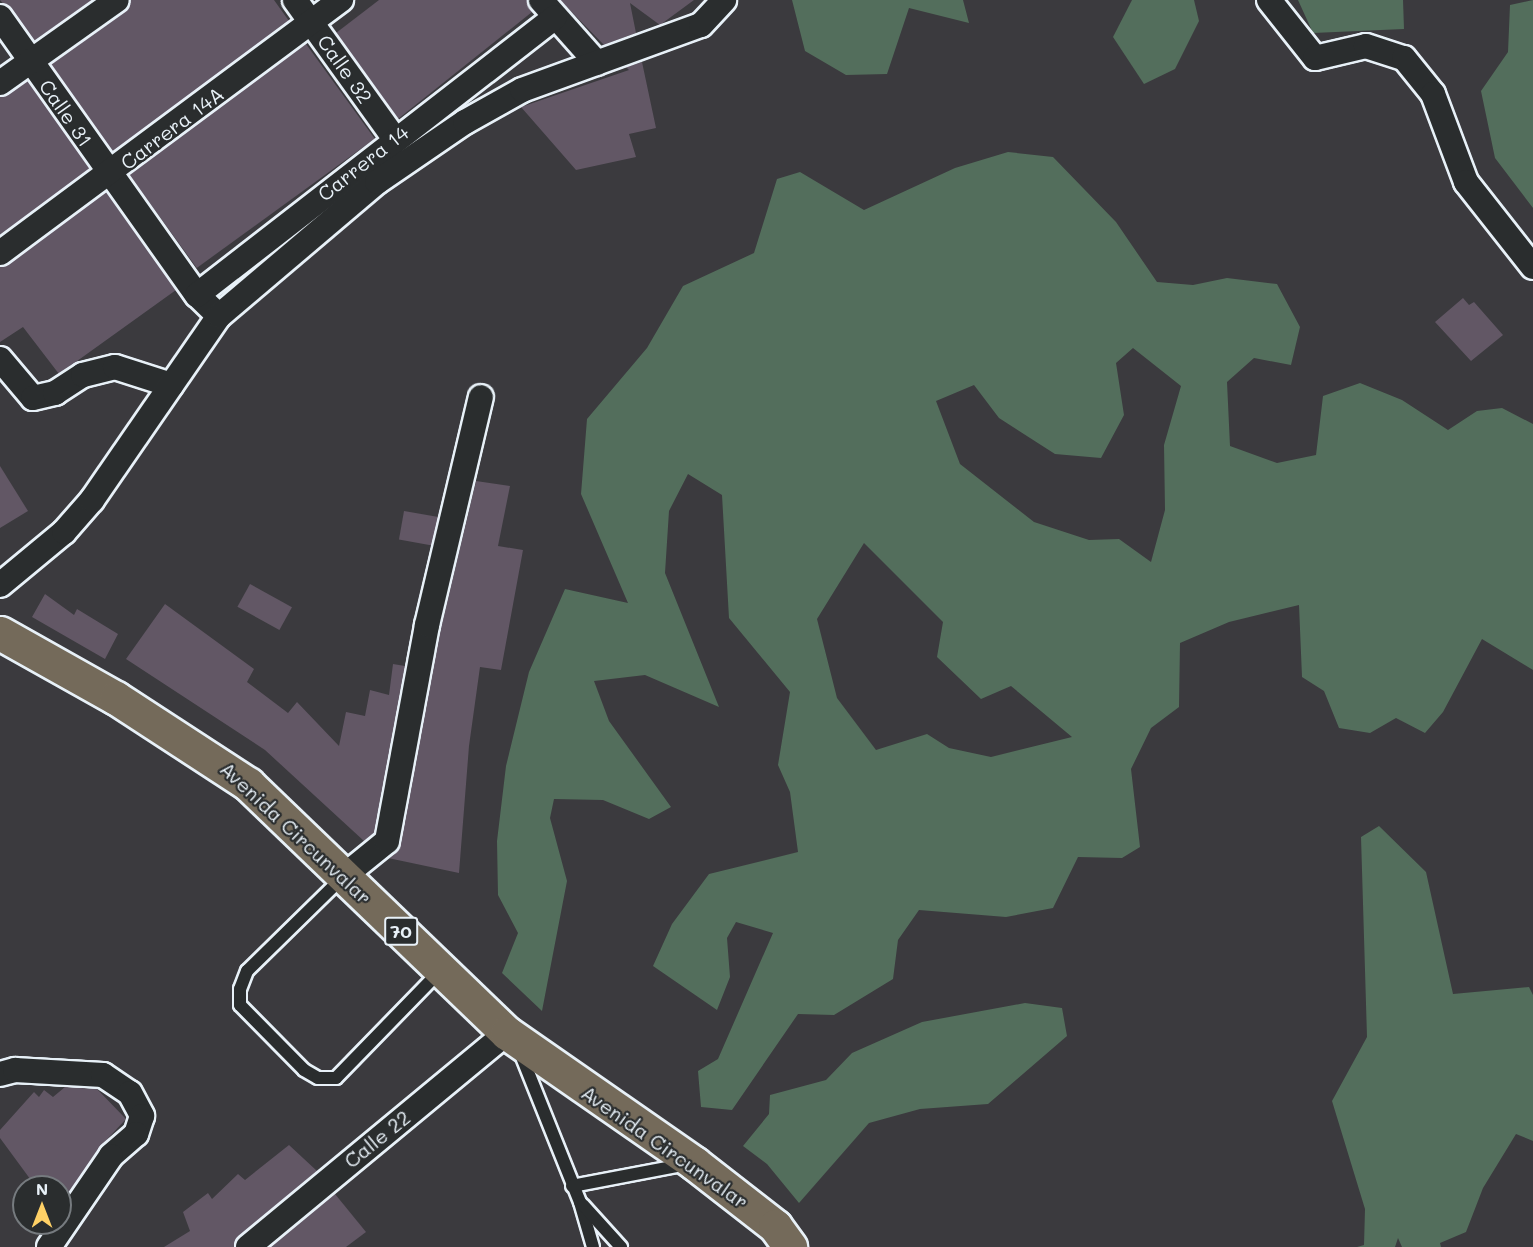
<!DOCTYPE html>
<style>
body{margin:0}
#map{position:relative;width:1533px;height:1247px;overflow:hidden;background:#3b3a3e;font-family:Mali,sans-serif}
div>[style]{position:absolute}
.green>*{inset:0;background:#536e5c}
.building>*{inset:0;background:#625765;transform-origin:0 0}
.roads{filter:drop-shadow(2px 0 #e8f1f8) drop-shadow(-2px 0 #e8f1f8) drop-shadow(0 2px #e8f1f8) drop-shadow(0 -2px #e8f1f8)}
.lane>*{height:12px;margin:-6px;padding:0 6px;transform-origin:6px;border-radius:6px;background:#2a2d2e}
.street>*{height:24px;margin:-12px;padding:0 12px;transform-origin:12px;border-radius:12px;background:#2a2d2e}
.primary>*{height:33px;margin:-16.5px;padding:0 16.5px;transform-origin:16.5px;border-radius:16.5px;background:#746a5a}
span{translate:-50% -50%;white-space:nowrap;text-align:center;line-height:1.15;-webkit-text-stroke:4.5px #2a2d2e;paint-order:stroke}
.shield-label span{padding:2px 4px;background:#2a2d2e;border:2px solid;border-radius:4px;-webkit-text-stroke-width:0}
.shield-label{font-size:18px;color:#e8f1f8;font-weight:700}
.street-label{font-size:20px;color:#e8f1f8}
.north{position:absolute;left:12px;top:1175px;width:60px;height:60px;box-sizing:border-box;background:#2a2d2e;border:2px solid #767b7f;border-radius:50%;rotate:0deg;font-size:16px;font-weight:700;line-height:24px;text-align:center;color:#e8f1f8}
.north::after{content:'';display:block;margin:auto;width:21px;height:27px;background:#ffd166;clip-path:polygon(50% 0,100% 100%,50% 72%,0 100%)}
</style>
<div id="map">
<div class="green">
<i style="clip-path:polygon(792px 0,963px 0,969px 23px,909px 8px,887px 74px,846px 75px,805px 51px)"></i>
<i style="clip-path:polygon(1132px 0,1194px 0,1199px 21px,1175px 69px,1144px 84px,1113px 37px)"></i>
<i style="clip-path:polygon(1298px 0,1403px 0,1404px 29px,1313px 33px)"></i>
<i style="clip-path:polygon(1533px 0,1533px 208px,1495px 158px,1481px 91px,1508px 52px,1510px 5px)"></i>
<i style="clip-path:polygon(evenodd,1008px 152px,1053px 157px,1116px 222px,1157px 282px,1193px 285px,1227px 278px,1277px 284px,1300px 327px,1291px 365px,1254px 358px,1227px 382px,1230px 446px,1277px 463px,1316px 455px,1323px 396px,1360px 383px,1402px 400px,1448px 430px,1477px 411px,1502px 408px,1533px 424px,1533px 670px,1482px 639px,1443px 712px,1425px 733px,1396px 718px,1370px 733px,1339px 728px,1324px 691px,1302px 677px,1299px 605px,1229px 622px,1180px 643px,1179px 707px,1151px 728px,1131px 769px,1140px 847px,1122px 858px,1078px 857px,1053px 908px,1006px 917px,919px 910px,898px 940px,893px 979px,834px 1015px,798px 1014px,732px 1110px,701px 1107px,698px 1071px,718px 1059px,773px 933px,736px 922px,727px 938px,730px 977px,717px 1010px,653px 966px,672px 924px,709px 874px,798px 852px,790px 792px,778px 765px,790px 692px,729px 618px,722px 495px,688px 474px,669px 511px,665px 573px,719px 707px,645px 675px,594px 681px,609px 721px,671px 807px,649px 819px,603px 800px,554px 799px,550px 818px,567px 881px,542px 1011px,502px 973px,518px 933px,498px 895px,497px 841px,506px 766px,529px 672px,565px 589px,628px 603px,581px 494px,587px 419px,647px 348px,683px 286px,754px 253px,777px 179px,800px 172px,864px 210px,955px 168px,1008px 152px,1133px 348px,1181px 386px,1164px 445px,1165px 510px,1151px 562px,1119px 539px,1089px 540px,1034px 522px,960px 464px,936px 401px,974px 385px,999px 418px,1055px 454px,1101px 458px,1124px 415px,1116px 363px,1133px 348px,1008px 152px,864px 543px,943px 622px,937px 657px,981px 699px,1011px 686px,1072px 737px,991px 757px,949px 748px,927px 734px,876px 750px,837px 698px,817px 619px,864px 543px)"></i>
<i style="clip-path:polygon(1379px 826px,1426px 872px,1453px 994px,1529px 987px,1533px 995px,1533px 1141px,1516px 1134px,1483px 1188px,1466px 1232px,1440px 1243px,1441px 1247px,1402px 1247px,1398px 1238px,1395px 1247px,1357px 1247px,1364px 1245px,1365px 1209px,1332px 1101px,1367px 1037px,1361px 837px)"></i>
<i style="clip-path:polygon(1025px 1003px,1062px 1008px,1067px 1036px,988px 1104px,920px 1109px,869px 1123px,799px 1203px,767px 1164px,743px 1146px,769px 1114px,770px 1095px,826px 1080px,852px 1053px,922px 1022px)"></i>
</div>
<div class="building">
<i style="clip-path:polygon(0 0,92px 0,34px 41px)"></i>
<i style="clip-path:polygon(131px 0,274px 0,289px 21px,113px 152px,51px 64px,125px 12px)"></i>
<i style="clip-path:polygon(379px 0,527px 0,532px 12px,398px 119px,336px 33px)"></i>
<i style="clip-path:polygon(560px 0,694px 0,660px 25px,630px 3px,636px 33px,604px 45px)"></i>
<i style="left:306px;top:44px;width:117px;height:220px;rotate:54deg"></i>
<i style="clip-path:polygon(642px 62px,656px 128px,629px 134px,636px 157px,576px 170px,521px 107px,629px 70px,626px 67px)"></i>
<i style="clip-path:polygon(28px 81px,90px 169px,0 235px,0 97px)"></i>
<i style="clip-path:polygon(106px 192px,176px 290px,59px 374px,23px 327px,0 342px,0 267px)"></i>
<i style="clip-path:polygon(1463px 298px,1469px 305px,1474px 302px,1503px 335px,1471px 361px,1435px 322px)"></i>
<i style="clip-path:polygon(0 466px,28px 511px,0 528px)"></i>
<i style="clip-path:polygon(476px 481px,510px 486px,498px 546px,523px 550px,501px 670px,480px 667px,469px 746px,459px 873px,388px 858px,401px 844px,441px 628px)"></i>
<i style="left:404px;top:511px;width:35px;height:29px;rotate:10deg"></i>
<i style="left:250px;top:584px;width:48px;height:26px;rotate:29deg"></i>
<i style="clip-path:polygon(45px 594px,74px 615px,77px 609px,118px 634px,105px 659px,32px 617px)"></i>
<i style="clip-path:polygon(165px 604px,254px 669px,247px 682px,288px 713px,297px 702px,339px 746px,346px 712px,365px 716px,370px 690px,389px 695px,393px 664px,405px 666px,374px 833px,364px 841px,265px 750px,126px 659px)"></i>
<i style="clip-path:polygon(65px 1087px,97px 1089px,126px 1119px,99px 1148px,60px 1206px,60px 1187px,36px 1187px,0 1138px,0 1130px,34px 1092px,39px 1097px,44px 1090px,53px 1097px)"></i>
<i style="clip-path:polygon(289px 1145px,317px 1171px,239px 1236px,234px 1247px,164px 1247px,190px 1231px,183px 1212px,208px 1193px,212px 1199px,238px 1174px,245px 1180px)"></i>
<i style="clip-path:polygon(335px 1194px,366px 1232px,346px 1247px,270px 1247px)"></i>
</div>
<div class="roads">
<div class="lane">
<i style="left:343px;top:877px;width:134px;rotate:135.6deg"></i>
<i style="left:247px;top:971px;width:19px;rotate:111deg"></i>
<i style="left:240px;top:989px;width:16px;rotate:90deg"></i>
<i style="left:240px;top:1005px;width:91px;rotate:45.4deg"></i>
<i style="left:304px;top:1070px;width:16px;rotate:30deg"></i>
<i style="left:318px;top:1078px;width:18px"></i>
<i style="left:336px;top:1078px;width:151px;rotate:-45.8deg"></i>
<i style="left:520px;top:1052px;width:162px;rotate:68.2deg"></i>
<i style="left:580px;top:1202px;width:47px;rotate:73.9deg"></i>
<i style="left:572px;top:1186px;width:117px;rotate:-10.8deg"></i>
<i style="left:583px;top:1205px;width:57px;rotate:47.9deg"></i>
</div>
<div class="street">
<i style="left:295px;top:0;width:170px;rotate:54.3deg"></i>
<i style="left:541px;top:0;width:84px;rotate:48.4deg"></i>
<i style="left:1269px;top:0;width:74px;rotate:51.6deg"></i>
<i style="left:1315px;top:58px;width:52px;rotate:-13.2deg"></i>
<i style="left:1366px;top:46px;width:40px;rotate:18deg"></i>
<i style="left:1404px;top:58px;width:46px;rotate:51.1deg"></i>
<i style="left:1433px;top:94px;width:94px;rotate:69.4deg"></i>
<i style="left:1466px;top:182px;width:108px;rotate:51.8deg"></i>
<i style="left:0;top:17px;width:341px;rotate:54.7deg"></i>
<i style="left:0;top:83px;width:143px;rotate:-35.4deg"></i>
<i style="left:0;top:253px;width:425px;rotate:-36.6deg"></i>
<i style="left:219px;top:316px;width:30px;rotate:-136deg"></i>
<i style="left:197px;top:295px;width:453px;rotate:-37.8deg"></i>
<i style="left:0;top:359px;width:51px;rotate:49.8deg"></i>
<i style="left:33px;top:398px;width:23px;rotate:-13deg"></i>
<i style="left:55px;top:393px;width:33px;rotate:-33deg"></i>
<i style="left:83px;top:375px;width:33px;rotate:-14deg"></i>
<i style="left:115px;top:367px;width:59px;rotate:17.8deg"></i>
<i style="left:0;top:585px;width:83px;rotate:-39.6deg"></i>
<i style="left:64px;top:532px;width:43px;rotate:-48.8deg"></i>
<i style="left:92px;top:500px;width:224px;rotate:-55.4deg"></i>
<i style="left:219px;top:316px;width:207px;rotate:-40.3deg"></i>
<i style="left:377px;top:182px;width:107px;rotate:-34.3deg"></i>
<i style="left:465px;top:122px;width:65px;rotate:-29.3deg"></i>
<i style="left:522px;top:90px;width:190px;rotate:-20deg"></i>
<i style="left:701px;top:25px;width:34px;rotate:-47deg"></i>
<i style="left:344px;top:876px;width:55px;rotate:-39.1deg"></i>
<i style="left:387px;top:841px;width:220px;rotate:-79.5deg"></i>
<i style="left:427px;top:625px;width:234px;rotate:-76.7deg"></i>
<i style="left:0;top:1074px;width:16px;rotate:-15deg"></i>
<i style="left:15px;top:1070px;width:88px;rotate:3.3deg"></i>
<i style="left:103px;top:1075px;width:32px;rotate:34deg"></i>
<i style="left:130px;top:1093px;width:26px;rotate:62deg"></i>
<i style="left:142px;top:1116px;width:19px;rotate:108deg"></i>
<i style="left:136px;top:1134px;width:33px;rotate:139deg"></i>
<i style="left:111px;top:1156px;width:110px;rotate:124.3deg"></i>
<i style="left:248px;top:1247px;width:336px;rotate:-39.6deg"></i>
</div>
<div class="primary">
<i style="left:0;top:633px;width:133px;rotate:29.3deg"></i>
<i style="left:116px;top:698px;width:158px;rotate:33.1deg"></i>
<i style="left:248px;top:784px;width:359px;rotate:43.9deg"></i>
<i style="left:507px;top:1033px;width:228px;rotate:34.8deg"></i>
<i style="left:694px;top:1163px;width:103px;rotate:37.9deg"></i>
<i style="left:775px;top:1226px;width:26px;rotate:54deg"></i>
</div>
</div>
<div class="shield-label">
<span style="left:401px;top:931px">70</span>
</div>
<div class="street-label">
<span style="left:345px;top:69px;rotate:55deg">Calle 32</span>
<span style="left:66px;top:113px;rotate:55deg">Calle 31</span>
<span style="left:172px;top:128px;rotate:-37deg">Carrera 14A</span>
<span style="left:363px;top:163px;rotate:-38deg">Carrera 14</span>
<span style="left:296px;top:833px;rotate:43deg">Avenida Circunvalar</span>
<span style="left:377px;top:1139px;rotate:-39deg">Calle 22</span>
<span style="left:665px;top:1147px;rotate:35deg">Avenida Circunvalar</span>
</div>
<div class="north">N</div>
</div>
